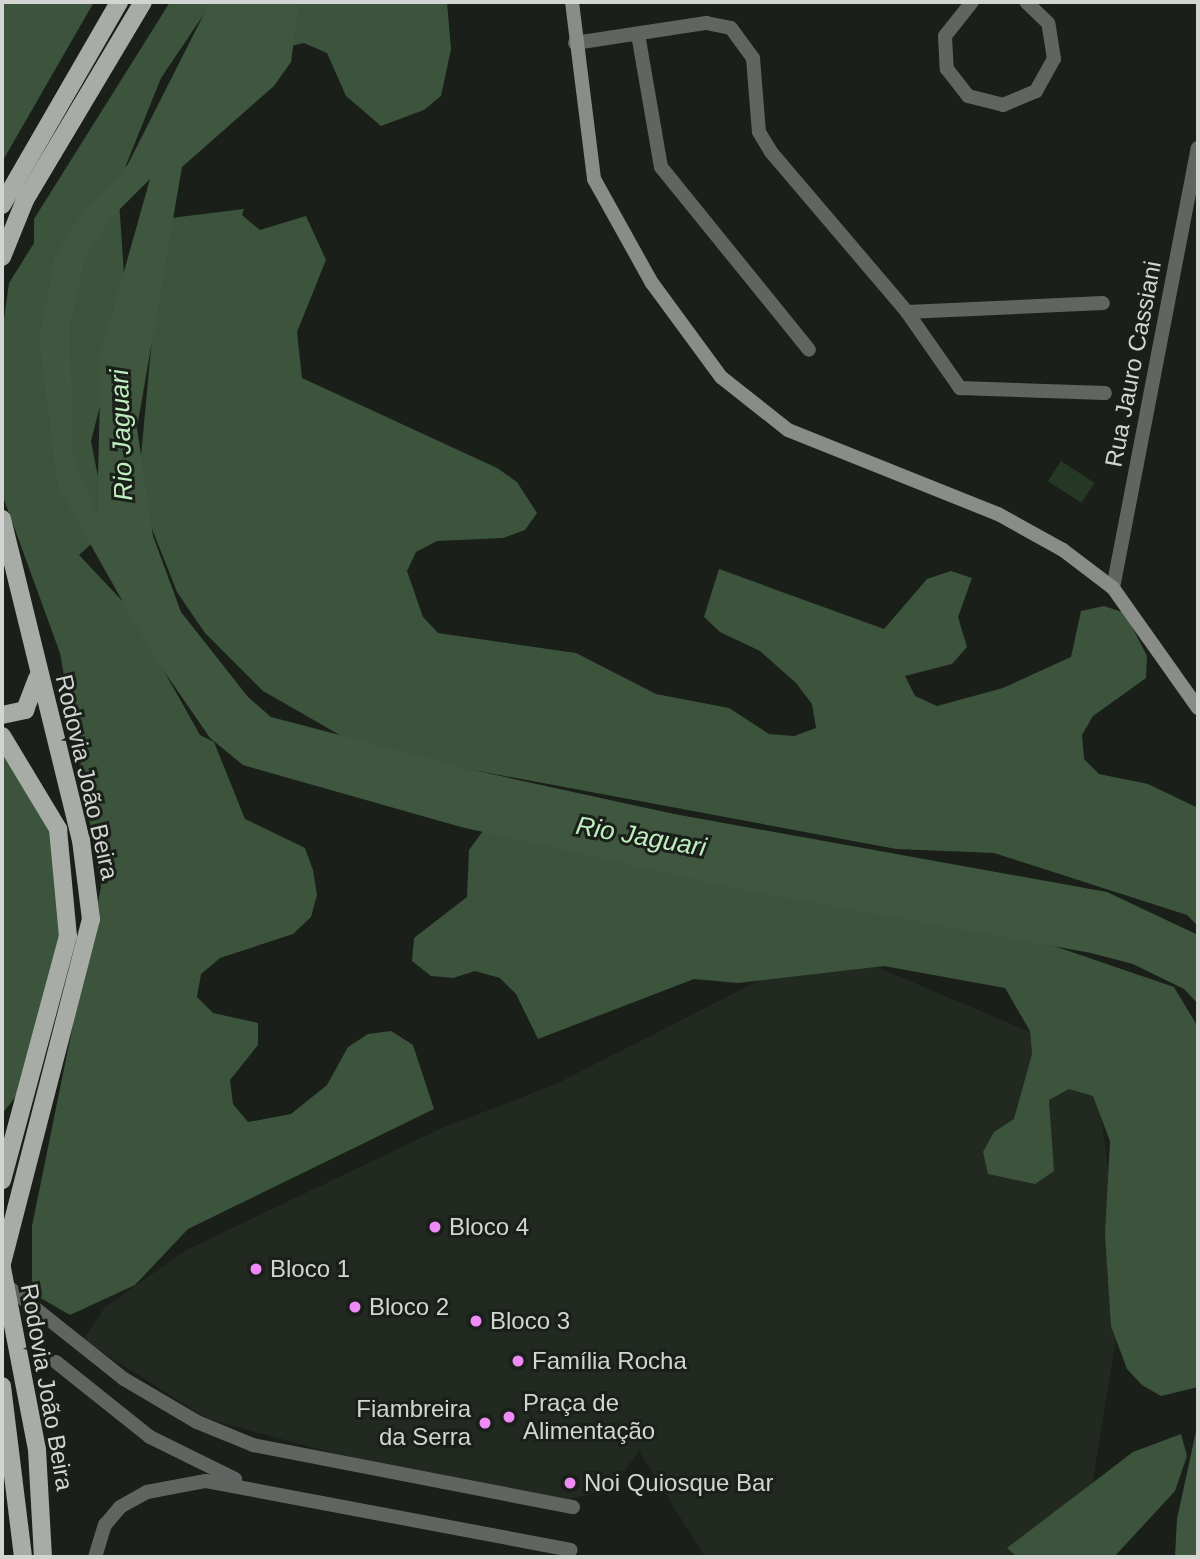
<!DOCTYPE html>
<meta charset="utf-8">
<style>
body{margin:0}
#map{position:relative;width:1200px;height:1559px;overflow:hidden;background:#1a1f1a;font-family:Helvetica,sans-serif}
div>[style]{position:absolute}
.built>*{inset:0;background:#212921}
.green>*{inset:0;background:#253725;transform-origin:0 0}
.forest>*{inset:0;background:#3b543b}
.water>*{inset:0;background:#3e573e}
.street>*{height:14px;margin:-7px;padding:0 7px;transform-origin:7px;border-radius:7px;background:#626462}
.secondary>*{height:14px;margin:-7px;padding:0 7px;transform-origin:7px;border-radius:7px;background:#898c89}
.primary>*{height:18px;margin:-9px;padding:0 9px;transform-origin:9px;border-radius:9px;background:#a7aca7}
.dots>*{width:19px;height:19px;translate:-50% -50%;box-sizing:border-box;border:4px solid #1a1f1a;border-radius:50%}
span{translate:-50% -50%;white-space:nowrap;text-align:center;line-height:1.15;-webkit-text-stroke:6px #1a1f1a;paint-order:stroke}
.street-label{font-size:24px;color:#d2d5d2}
.poi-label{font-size:24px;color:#d2d5d2}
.left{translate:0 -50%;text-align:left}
.right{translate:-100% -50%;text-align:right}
.water-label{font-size:26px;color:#c0efbf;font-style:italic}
.frame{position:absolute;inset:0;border:4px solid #d2d5d2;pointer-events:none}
</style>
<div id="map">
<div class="built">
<i style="clip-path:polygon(827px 946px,1035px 1034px,1097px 1080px,1123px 1296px,1088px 1510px,1015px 1557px,705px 1557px,639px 1451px,612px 1489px,569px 1499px,358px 1460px,208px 1419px,83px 1340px,105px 1307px,186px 1250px,440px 1129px,558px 1083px)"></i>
</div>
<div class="green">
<i style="left:1061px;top:461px;width:40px;height:24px;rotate:33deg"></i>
</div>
<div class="forest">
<i style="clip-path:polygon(3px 2px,94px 2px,2px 162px,2px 5px)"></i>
<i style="clip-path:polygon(170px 2px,212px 2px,161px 78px,118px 185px,126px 304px,91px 441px,101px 492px,97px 539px,79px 555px,128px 607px,200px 735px,214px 742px,245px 819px,305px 848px,313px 870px,317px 895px,311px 917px,293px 934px,220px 958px,201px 974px,197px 997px,213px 1013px,258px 1023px,258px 1045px,230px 1080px,233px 1104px,248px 1122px,291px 1114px,327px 1085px,348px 1047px,368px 1034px,391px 1031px,413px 1045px,434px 1109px,188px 1229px,135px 1285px,70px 1315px,32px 1293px,32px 1226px,101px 887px,60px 653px,2px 494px,2px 333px,9px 283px,34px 243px,34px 219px)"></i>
<i style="clip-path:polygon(254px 2px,447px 2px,451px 49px,441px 96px,424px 110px,381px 126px,346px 96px,327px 53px,304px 43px,282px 48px)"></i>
<i style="clip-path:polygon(244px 209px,242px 215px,260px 230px,306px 216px,326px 260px,297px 332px,302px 378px,497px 468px,517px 482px,537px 513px,525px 530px,503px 538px,437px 541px,416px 552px,407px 571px,423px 617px,438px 633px,576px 653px,656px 694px,729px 708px,769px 734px,794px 736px,816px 728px,812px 704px,796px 683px,760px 651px,720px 632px,704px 617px,719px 569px,884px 629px,927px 579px,951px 571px,972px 578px,958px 617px,967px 647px,952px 664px,905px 676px,915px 696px,937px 706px,1003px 688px,1071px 657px,1081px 611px,1104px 606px,1125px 613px,1147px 656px,1146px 678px,1093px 716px,1082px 735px,1084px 759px,1099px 774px,1148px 784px,1198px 808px,1198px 926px,1187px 915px,994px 853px,896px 849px,366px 750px,263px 691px,205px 633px,177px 592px,141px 501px,139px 478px,163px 219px)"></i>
<i style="clip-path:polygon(2px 746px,55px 836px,63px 936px,21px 1090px,2px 1114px)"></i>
<i style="clip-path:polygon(483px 831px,934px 905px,1174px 987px,1198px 1027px,1198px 1387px,1161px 1396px,1142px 1385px,1127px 1369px,1111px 1326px,1105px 1234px,1110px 1141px,1093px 1096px,1069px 1089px,1049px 1100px,1054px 1171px,1035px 1184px,988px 1174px,983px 1152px,994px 1132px,1014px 1119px,1032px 1054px,1030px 1031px,1005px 988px,884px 966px,738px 983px,694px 979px,538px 1039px,516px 994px,500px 978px,475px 971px,453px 978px,431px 976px,412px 961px,414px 938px,467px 897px,469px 850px)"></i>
<i style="clip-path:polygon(1181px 1434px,1187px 1456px,1175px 1491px,1114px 1557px,1017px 1557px,1007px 1548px,1133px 1452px)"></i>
</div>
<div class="water">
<i style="clip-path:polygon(evenodd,210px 2px,299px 2px,291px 62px,274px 86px,182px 167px,137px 428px,153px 536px,181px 612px,248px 697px,271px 717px,473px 770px,674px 814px,1107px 892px,1198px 935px,1198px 1004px,1184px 989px,1133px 964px,1091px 953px,728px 887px,461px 827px,243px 765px,210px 738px,153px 655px,58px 487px,39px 340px,55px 256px,72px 227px,128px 164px,210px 2px,150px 179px,101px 353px,97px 517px,73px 456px,70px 327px,84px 260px,112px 217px,150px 179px)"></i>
<i style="clip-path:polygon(1198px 1422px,1198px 1557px,1175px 1557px,1177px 1519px)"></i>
</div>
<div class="street">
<i style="left:972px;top:2px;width:43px;rotate:128.5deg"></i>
<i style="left:945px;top:36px;width:33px;rotate:87deg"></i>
<i style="left:947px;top:69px;width:34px;rotate:52deg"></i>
<i style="left:968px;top:96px;width:36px;rotate:14deg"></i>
<i style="left:1003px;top:105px;width:36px;rotate:-23deg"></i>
<i style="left:1036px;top:91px;width:37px;rotate:-61deg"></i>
<i style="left:1054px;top:59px;width:36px;rotate:-99deg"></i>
<i style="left:1048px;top:23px;width:30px;rotate:-136deg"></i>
<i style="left:638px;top:34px;width:135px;rotate:80.2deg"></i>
<i style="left:661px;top:167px;width:235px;rotate:51deg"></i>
<i style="left:575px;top:43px;width:133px;rotate:-8.7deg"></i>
<i style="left:706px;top:23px;width:25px;rotate:11deg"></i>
<i style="left:731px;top:28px;width:37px;rotate:54deg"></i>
<i style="left:753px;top:58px;width:74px;rotate:85.4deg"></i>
<i style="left:759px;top:132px;width:23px;rotate:59deg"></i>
<i style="left:771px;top:152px;width:210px;rotate:49.6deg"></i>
<i style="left:907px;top:312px;width:93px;rotate:55.1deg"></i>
<i style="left:960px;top:388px;width:145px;rotate:2deg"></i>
<i style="left:907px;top:312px;width:196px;rotate:-2.6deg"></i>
<i style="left:1113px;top:588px;width:448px;rotate:-79.1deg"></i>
<i style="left:2px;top:1282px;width:156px;rotate:38.5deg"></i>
<i style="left:124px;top:1379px;width:85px;rotate:30.5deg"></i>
<i style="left:197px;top:1422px;width:61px;rotate:22.3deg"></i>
<i style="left:253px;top:1445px;width:326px;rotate:11deg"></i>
<i style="left:56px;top:1362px;width:120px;rotate:38.6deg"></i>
<i style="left:150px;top:1437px;width:95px;rotate:26.3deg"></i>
<i style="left:95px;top:1557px;width:34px;rotate:-73deg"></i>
<i style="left:105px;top:1525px;width:23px;rotate:-50deg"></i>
<i style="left:120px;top:1507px;width:31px;rotate:-29deg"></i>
<i style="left:147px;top:1492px;width:60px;rotate:-10.6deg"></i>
<i style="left:206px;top:1481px;width:371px;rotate:10.7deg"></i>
</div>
<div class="secondary">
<i style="left:572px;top:2px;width:178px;rotate:82.9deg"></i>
<i style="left:594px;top:179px;width:119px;rotate:60.9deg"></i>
<i style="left:652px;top:283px;width:117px;rotate:53.7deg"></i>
<i style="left:721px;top:377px;width:85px;rotate:38.3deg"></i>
<i style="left:788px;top:430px;width:226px;rotate:21.8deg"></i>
<i style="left:998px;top:514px;width:74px;rotate:29deg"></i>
<i style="left:1063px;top:550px;width:63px;rotate:37.2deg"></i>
<i style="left:1113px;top:588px;width:147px;rotate:54.7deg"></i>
</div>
<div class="primary">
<i style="left:2px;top:205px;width:234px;rotate:-60deg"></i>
<i style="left:2px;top:257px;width:61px;rotate:-68deg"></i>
<i style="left:25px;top:200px;width:230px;rotate:-59.2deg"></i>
<i style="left:2px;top:519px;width:331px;rotate:76.2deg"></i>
<i style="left:81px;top:840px;width:80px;rotate:82.8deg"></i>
<i style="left:91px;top:919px;width:356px;rotate:104.5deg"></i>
<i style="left:2px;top:715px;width:24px;rotate:-12deg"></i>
<i style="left:25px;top:710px;width:34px;rotate:-69deg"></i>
<i style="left:2px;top:736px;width:109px;rotate:58.9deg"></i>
<i style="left:58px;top:829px;width:107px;rotate:84.7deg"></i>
<i style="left:68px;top:936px;width:253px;rotate:105.1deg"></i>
<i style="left:2px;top:1268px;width:185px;rotate:79.1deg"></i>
<i style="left:37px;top:1450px;width:107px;rotate:86.8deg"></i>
<i style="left:2px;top:1386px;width:172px;rotate:83deg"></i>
</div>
<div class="dots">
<i style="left:435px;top:1227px;background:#ef8bf6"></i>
<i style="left:256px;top:1269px;background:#ef8bf6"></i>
<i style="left:355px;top:1307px;background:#ef8bf6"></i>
<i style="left:476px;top:1321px;background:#ef8bf6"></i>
<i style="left:518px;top:1361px;background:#ef8bf6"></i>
<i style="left:509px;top:1417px;background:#ef8bf6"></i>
<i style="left:485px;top:1423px;background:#ef8bf6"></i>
<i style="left:570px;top:1483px;background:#ef8bf6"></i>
</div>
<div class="street-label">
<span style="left:1133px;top:364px;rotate:-79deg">Rua Jauro Cassiani</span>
<span style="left:87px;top:777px;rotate:77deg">Rodovia João Beira</span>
<span style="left:47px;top:1387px;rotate:80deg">Rodovia João Beira</span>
</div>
<div class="poi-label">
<span class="left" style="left:449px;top:1227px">Bloco 4</span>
<span class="left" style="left:270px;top:1269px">Bloco 1</span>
<span class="left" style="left:369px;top:1307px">Bloco 2</span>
<span class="left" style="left:490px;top:1321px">Bloco 3</span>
<span class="left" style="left:532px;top:1361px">Família Rocha</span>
<span class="left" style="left:523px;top:1417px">Praça de<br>Alimentação</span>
<span class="right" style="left:471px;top:1423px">Fiambreira<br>da Serra</span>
<span class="left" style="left:584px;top:1483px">Noi Quiosque Bar</span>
</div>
<div class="water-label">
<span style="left:122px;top:435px;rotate:-92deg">Rio Jaguari</span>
<span style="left:641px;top:837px;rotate:10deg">Rio Jaguari</span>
</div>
<div class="frame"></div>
</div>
